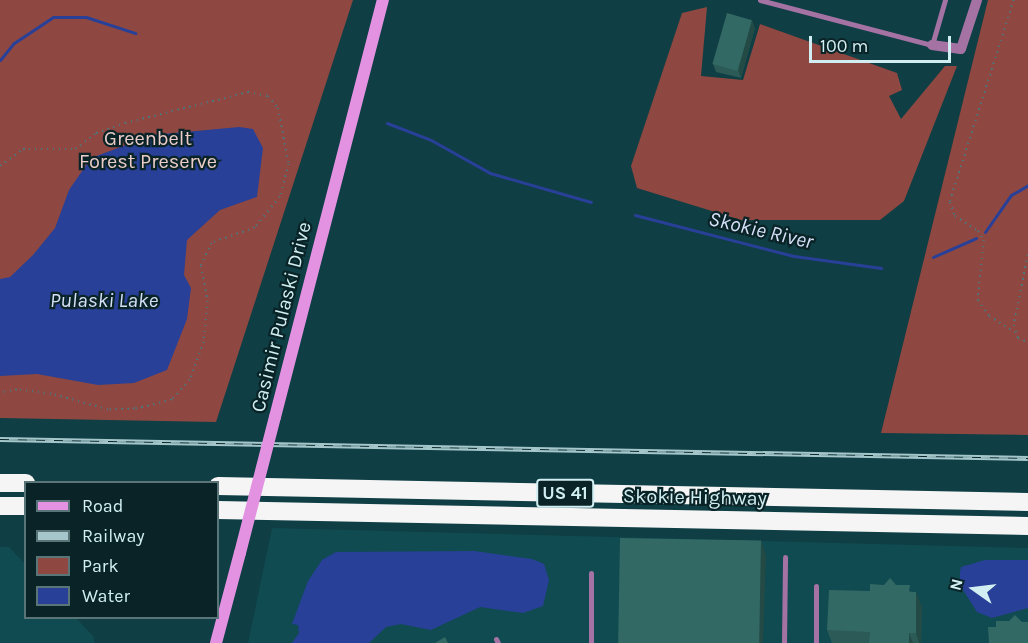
<!DOCTYPE html>
<style>
body{margin:0}
#map{position:relative;width:1028px;height:643px;overflow:hidden;background:#0f3e44;font-family:Karla,sans-serif}
div>[style]{position:absolute}
.built>*{inset:0;background:#104b52}
.green>*{inset:0;background:#8e4841}
.water>*{inset:0;background:#284097}
.stream>*{height:3px;margin:-1.5px;padding:0 1.5px;transform-origin:1.5px;border-radius:1.5px;background:#284097}
.path>*{height:1.5px;margin-top:-0.75px;transform-origin:0;background:repeating-linear-gradient(90deg,#4d767c 0 1.5px,transparent 0 6px)}
.lane>*{height:5px;margin:-2.5px;padding:0 2.5px;transform-origin:2.5px;border-radius:2.5px;background:#a573a3}
.street>*{height:10px;margin:-5px;padding:0 5px;transform-origin:5px;border-radius:5px;background:#a573a3}
.secondary>*{height:12px;margin:-6px;padding:0 6px;transform-origin:6px;border-radius:6px;background:#e392e1}
.highway>*{height:18px;margin:-9px;padding:0 9px;transform-origin:9px;border-radius:9px;background:#f5f5f5}
.rail>*{height:5px;margin-top:-2.5px;transform-origin:0;background:repeating-linear-gradient(90deg,#092326 0 9px,#a5c7cb 0 18px);box-sizing:border-box;border-block:2px solid #a5c7cb}
.secondary-bridge>*{height:12px;margin:-6px;padding:0 6px;transform-origin:6px;border-radius:6px;background:#e392e1}
.wall>*{inset:0;background:#2c5a56}
.shaded-wall>*{inset:0;background:#244a46}
.building>*{inset:0;background:#336964;transform-origin:0 0}
span{translate:-50% -50%;white-space:nowrap;text-align:center;line-height:1.15;-webkit-text-stroke:4.5px #092326;paint-order:stroke}
.shield-label span{padding:2px 4px;background:#092326;border:2px solid;border-radius:4px;-webkit-text-stroke-width:0}
.shield-label{font-size:18px;color:#d1eff3;font-weight:700}
.park-label{font-size:20px;color:#ebccc8}
.street-label{font-size:20px;color:#d1eff3}
.water-label{font-size:21px;color:#d5dff7;font-style:italic}
.legend{position:absolute;left:24px;top:481px;width:195px;height:138px;box-sizing:border-box;background:#092326;border:2px solid #597578;margin:0;padding:8px 10px;list-style:none;font-size:18px;color:#d1eff3}
.legend li{display:flex;align-items:center;gap:12px;height:30px}
.legend b{width:30px;border:2px solid #597578}
.north{position:absolute;left:944px;top:559px;width:60px;height:60px;-webkit-text-stroke:4px #092326;paint-order:stroke;rotate:284deg;font-size:16px;font-weight:700;line-height:24px;text-align:center;color:#d1eff3}
.north::after{content:'';display:block;margin:auto;width:21px;height:27px;background:#d1eff3;clip-path:polygon(50% 0,100% 100%,50% 72%,0 100%)}
.scale{position:absolute;left:809px;top:36px;width:142px;height:27px;box-sizing:border-box;border:3px solid #d1eff3;border-top:0;padding-left:8px;font-size:18px;line-height:21px;white-space:nowrap;color:#d1eff3;-webkit-text-stroke:4px #092326;paint-order:stroke}
</style>
<div id="map">
<div class="built">
<i style="clip-path:polygon(272px 528px,1028px 548px,1028px 643px,248px 643px)"></i>
<i style="clip-path:polygon(0 547px,9px 547px,25px 564px,26px 618px,76px 618px,94px 637px,94px 643px,0 643px)"></i>
</div>
<div class="green">
<i style="clip-path:polygon(0 0,353px 0,216px 422px,0 418px)"></i>
<i style="clip-path:polygon(988px 0,1028px 0,1028px 435px,881px 433px)"></i>
<i style="clip-path:polygon(707px 7px,701px 76px,743px 80px,760px 24px,897px 73px,902px 90px,889px 96px,901px 119px,945px 66px,957px 66px,904px 201px,880px 220px,741px 220px,637px 188px,631px 166px,682px 13px)"></i>
</div>
<div class="water">
<i style="clip-path:polygon(239px 127px,253px 129px,263px 148px,257px 197px,220px 210px,187px 240px,184px 275px,191px 288px,187px 319px,167px 370px,134px 383px,98px 385px,37px 374px,0 376px,0 279px,10px 277px,33px 255px,55px 228px,69px 190px,91px 158px,153px 135px)"></i>
<i style="clip-path:polygon(474px 551px,532px 559px,544px 564px,549px 580px,543px 606px,523px 613px,480px 607px,431px 630px,401px 624px,386px 627px,369px 643px,292px 643px,299px 633px,298px 625px,292px 624px,308px 581px,322px 560px,336px 552px)"></i>
<i style="clip-path:polygon(985px 560px,1028px 560px,1028px 608px,992px 618px,977px 612px,960px 585px,960px 572px,961px 567px)"></i>
</div>
<div class="stream">
<i style="left:0;top:60px;width:22px;rotate:-51deg"></i>
<i style="left:14px;top:43px;width:47px;rotate:-33.7deg"></i>
<i style="left:53px;top:17px;width:33px"></i>
<i style="left:86px;top:17px;width:52px;rotate:18.1deg"></i>
<i style="left:387px;top:123px;width:47px;rotate:21.1deg"></i>
<i style="left:431px;top:140px;width:68px;rotate:29.2deg"></i>
<i style="left:490px;top:173px;width:105px;rotate:16deg"></i>
<i style="left:635px;top:215px;width:164px;rotate:14.5deg"></i>
<i style="left:794px;top:256px;width:88px;rotate:7.9deg"></i>
<i style="left:985px;top:232px;width:45px;rotate:-54.9deg"></i>
<i style="left:1011px;top:195px;width:20px;rotate:-30deg"></i>
<i style="left:933px;top:257px;width:47px;rotate:-23.8deg"></i>
</div>
<div class="path">
<i style="left:1014px;top:0;width:212px;rotate:107.6deg"></i>
<i style="left:950px;top:202px;width:15px;rotate:70deg"></i>
<i style="left:955px;top:216px;width:27px;rotate:33deg"></i>
<i style="left:978px;top:231px;width:11px;rotate:56deg"></i>
<i style="left:984px;top:240px;width:60px;rotate:95.7deg"></i>
<i style="left:978px;top:300px;width:19px;rotate:55deg"></i>
<i style="left:989px;top:316px;width:31px;rotate:32deg"></i>
<i style="left:0;top:166px;width:29px;rotate:-36deg"></i>
<i style="left:23px;top:149px;width:52px"></i>
<i style="left:75px;top:149px;width:26px;rotate:-37deg"></i>
<i style="left:96px;top:133px;width:31px;rotate:-19deg"></i>
<i style="left:125px;top:123px;width:127px;rotate:-14.1deg"></i>
<i style="left:248px;top:92px;width:20px;rotate:11deg"></i>
<i style="left:268px;top:96px;width:16px;rotate:50deg"></i>
<i style="left:278px;top:108px;width:57px;rotate:78.9deg"></i>
<i style="left:289px;top:164px;width:34px;rotate:105deg"></i>
<i style="left:280px;top:197px;width:40px;rotate:129deg"></i>
<i style="left:255px;top:228px;width:46px;rotate:160.8deg"></i>
<i style="left:212px;top:243px;width:25px;rotate:116deg"></i>
<i style="left:201px;top:266px;width:36px;rotate:79deg"></i>
<i style="left:208px;top:301px;width:41px;rotate:95.6deg"></i>
<i style="left:204px;top:342px;width:40px;rotate:110.2deg"></i>
<i style="left:190px;top:380px;width:27px;rotate:132deg"></i>
<i style="left:172px;top:400px;width:38px;rotate:166deg"></i>
<i style="left:135px;top:409px;width:27px;rotate:178deg"></i>
<i style="left:108px;top:410px;width:59px;rotate:-164.3deg"></i>
<i style="left:51px;top:394px;width:34px;rotate:-173deg"></i>
<i style="left:17px;top:390px;width:17px;rotate:170deg"></i>
<i style="left:1028px;top:255px;width:71px;rotate:101.3deg"></i>
<i style="left:1014px;top:325px;width:14px;rotate:73deg"></i>
<i style="left:1018px;top:338px;width:11px;rotate:22deg"></i>
</div>
<div class="lane">
<i style="left:760px;top:0;width:178px;rotate:14.7deg"></i>
<i style="left:932px;top:45px;width:47px;rotate:-73.9deg"></i>
<i style="left:496px;top:639px;width:4px;rotate:63deg"></i>
<i style="left:591px;top:643px;width:70px;rotate:-90deg"></i>
<i style="left:784px;top:643px;width:86px;rotate:-89.3deg"></i>
<i style="left:816px;top:643px;width:57px;rotate:-90deg"></i>
</div>
<div class="street">
<i style="left:932px;top:45px;width:29px;rotate:8deg"></i>
<i style="left:961px;top:49px;width:52px;rotate:-71.9deg"></i>
</div>
<div class="secondary">
<i style="left:275px;top:417px;width:431px;rotate:-75.5deg"></i>
<i style="left:216px;top:643px;width:93px;rotate:-75.1deg"></i>
</div>
<div class="highway">
<i style="left:0;top:483px;width:26px"></i>
<i style="left:218px;top:486px;width:810px;rotate:1.13deg"></i>
<i style="left:0;top:506px;width:26px"></i>
<i style="left:218px;top:510px;width:810px;rotate:1.13deg"></i>
</div>
<div class="rail">
<i style="left:0;top:439px;width:1028px;rotate:1.06deg"></i>
</div>
<div class="secondary-bridge">
<i style="left:240px;top:553px;width:140px;rotate:-75.6deg"></i>
</div>
<div class="wall">
<i style="clip-path:polygon(755px 28px,741px 78px,716px 72px,713px 64px)"></i>
<i style="clip-path:polygon(896px 585px,912px 592px,922px 607px,921px 643px,832px 643px,827px 630px,870px 591px)"></i>
</div>
<div class="shaded-wall">
<i style="clip-path:polygon(752px 20px,755px 28px,741px 78px,738px 70px)"></i>
<i style="clip-path:polygon(761px 540px,766px 556px,763px 643px,757px 643px)"></i>
<i style="clip-path:polygon(916px 592px,922px 607px,921px 643px,919px 643px,916px 633px)"></i>
<i style="clip-path:polygon(909px 633px,913px 643px,909px 643px)"></i>
</div>
<div class="building">
<i style="left:727px;top:13px;width:26px;height:53px;rotate:16deg"></i>
<i style="left:620px;top:538px;width:141px;height:105px;rotate:1deg"></i>
<i style="clip-path:polygon(890px 578px,896px 585px,910px 585px,909px 592px,916px 592px,916px 633px,909px 633px,909px 643px,869px 643px,870px 632px,827px 630px,829px 590px,870px 591px,870px 584px,884px 585px)"></i>
<i style="clip-path:polygon(1015px 615px,1022px 622px,1028px 622px,1028px 643px,989px 643px,988px 627px,996px 627px,996px 621px,1009px 621px)"></i>
<i style="clip-path:polygon(445px 637px,448px 643px,435px 643px)"></i>
</div>
<div class="shield-label">
<span style="left:565px;top:493px">US 41</span>
</div>
<div class="park-label">
<span style="left:148px;top:150px">Greenbelt<br>Forest Preserve</span>
</div>
<div class="street-label">
<span style="left:281px;top:317px;rotate:-76deg">Casimir Pulaski Drive</span>
<span style="left:695px;top:497px;rotate:1deg">Skokie Highway</span>
</div>
<div class="water-label">
<span style="left:761px;top:230px;rotate:13deg">Skokie River</span>
<span style="left:104px;top:300px">Pulaski Lake</span>
</div>
<ul class="legend">
<li><b style="height:8px;background:#e392e1"></b>Road</li>
<li><b style="height:8px;background:#a5c7cb"></b>Railway</li>
<li><b style="height:16px;background:#8e4841"></b>Park</li>
<li><b style="height:16px;background:#284097"></b>Water</li>
</ul>
<div class="north">N</div>
<div class="scale">100 m</div>
</div>
